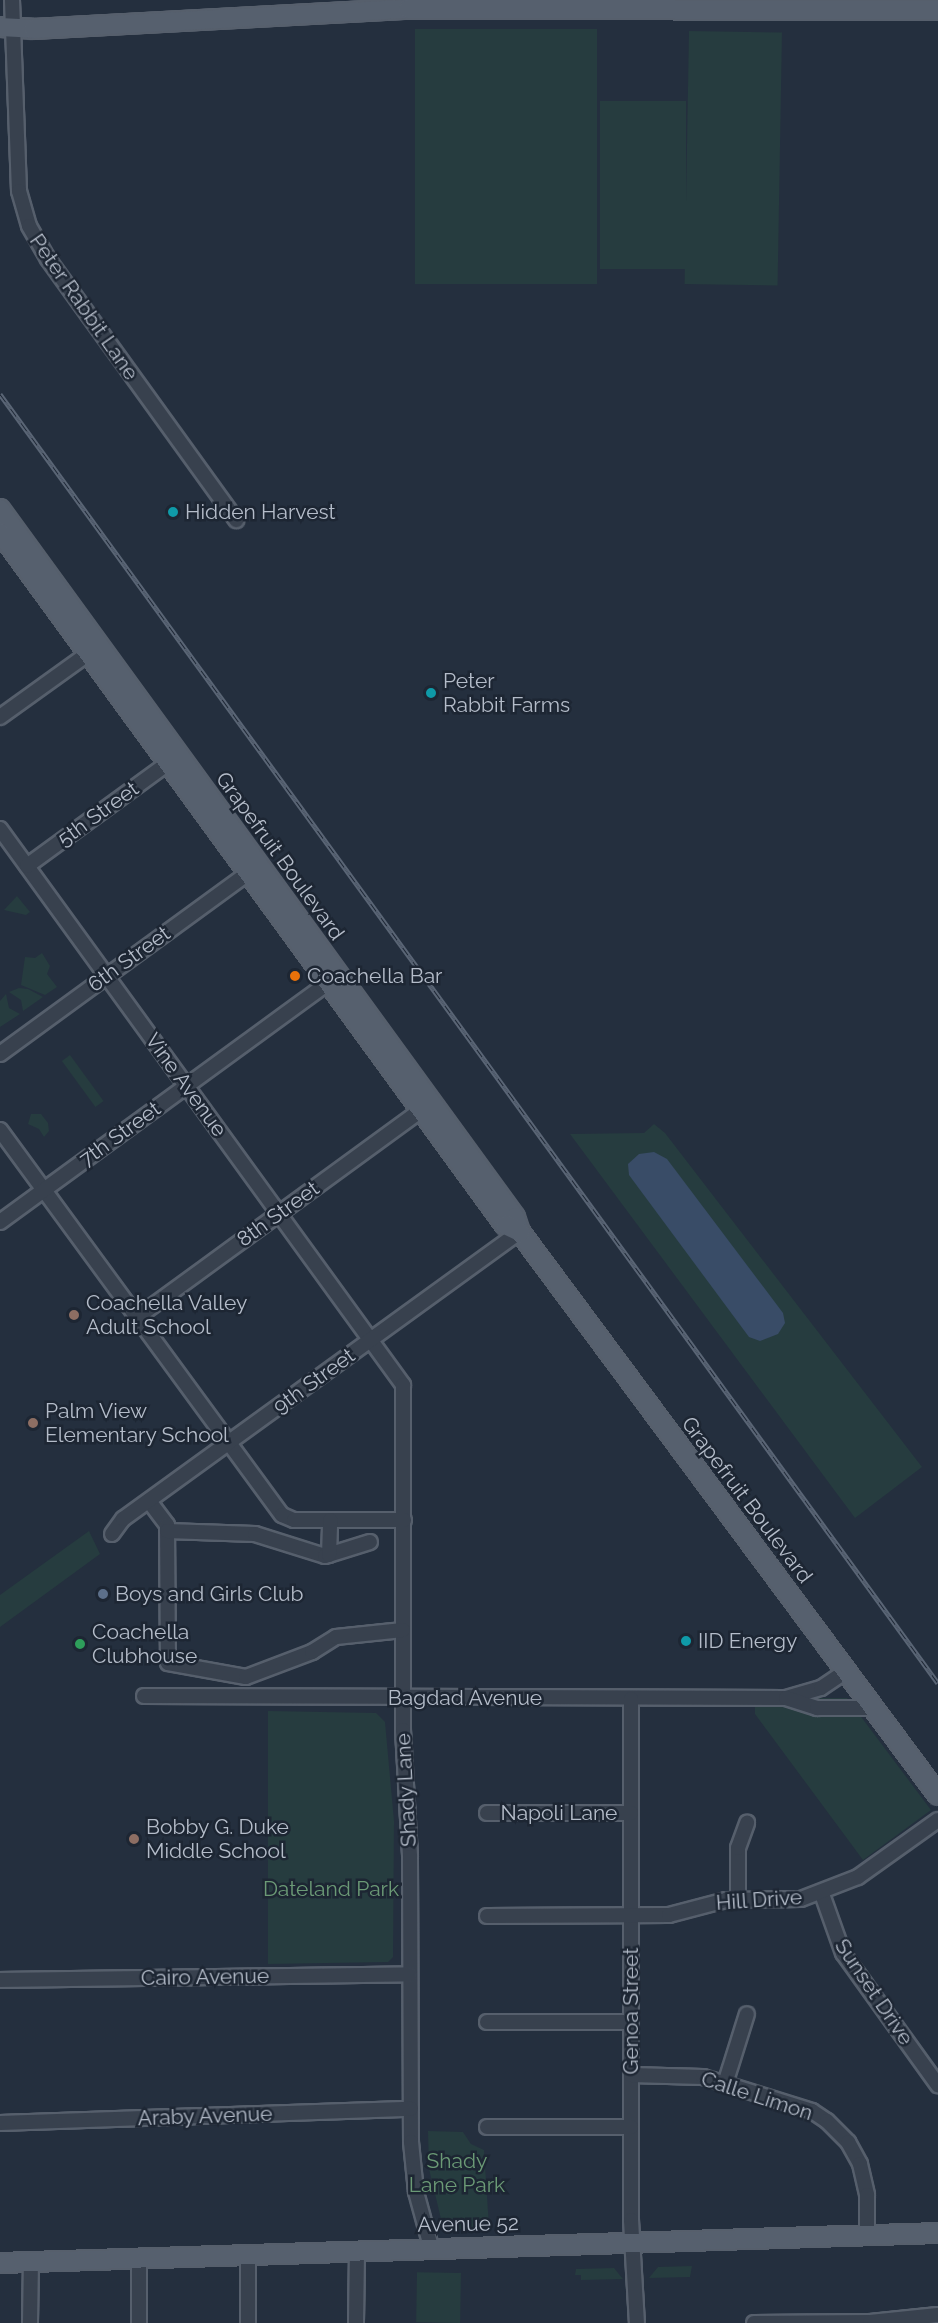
<!DOCTYPE html>
<style>
body{margin:0}
#map{position:relative;width:938px;height:2323px;overflow:hidden;background:#242f3e;font-family:Raleway,sans-serif}
div>[style]{position:absolute}
.green>*{inset:0;background:#263c3f;transform-origin:0 0}
.water>*{inset:0;background:#394c67}
.roads{filter:drop-shadow(2px 0 #565f6c) drop-shadow(-2px 0 #565f6c) drop-shadow(0 2px #565f6c) drop-shadow(0 -2px #565f6c)}
.minor>*{height:14px;margin:-7px;padding:0 7px;transform-origin:7px;border-radius:7px;background:#38414e}
.major>*{height:18px;margin:-9px;padding:0 9px;transform-origin:9px;border-radius:9px;background:#56606e}
.rail>*{height:5px;margin-top:-2.5px;transform-origin:0;background:repeating-linear-gradient(90deg,#1d2633 0 9px,#5a6575 0 18px);box-sizing:border-box;border-block:2px solid #5a6575}
.dots>*{width:16px;height:16px;translate:-50% -50%;box-sizing:border-box;border:3px solid #1d2633;border-radius:50%}
span{translate:-50% -50%;white-space:nowrap;text-align:center;line-height:1.15;-webkit-text-stroke:5px #1d2633;paint-order:stroke}
.street-label{font-size:21px;color:#b4bcc9}
.poi-label{font-size:21px;color:#b4bcc9}
.left{translate:0 -50%;text-align:left}
.park-label{font-size:21px;color:#6b9a76}
</style>
<div id="map">
<div class="green">
<i style="left:415px;top:29px;width:182px;height:255px"></i>
<i style="left:689px;top:31px;width:93px;height:253px;rotate:1deg"></i>
<i style="left:600px;top:101px;width:86px;height:168px"></i>
<i style="clip-path:polygon(17px 896px,30px 912px,26px 915px,4px 910px)"></i>
<i style="clip-path:polygon(42px 953px,50px 966px,47px 974px,57px 987px,45px 995px,21px 985px,25px 957px,35px 958px)"></i>
<i style="clip-path:polygon(19px 988px,28px 989px,43px 997px,23px 1011px,21px 1000px,9px 992px)"></i>
<i style="clip-path:polygon(6px 994px,9px 1008px,20px 1014px,0 1027px,0 1001px)"></i>
<i style="left:70px;top:1055px;width:57px;height:10px;rotate:54deg"></i>
<i style="clip-path:polygon(31px 1114px,41px 1114px,48px 1123px,49px 1131px,44px 1137px,39px 1129px,28px 1124px)"></i>
<i style="clip-path:polygon(654px 1124px,665px 1133px,922px 1467px,855px 1518px,570px 1134px,644px 1133px)"></i>
<i style="clip-path:polygon(89px 1531px,100px 1554px,0 1627px,0 1595px)"></i>
<i style="clip-path:polygon(755px 1698px,847px 1698px,931px 1810px,863px 1860px,755px 1714px)"></i>
<i style="clip-path:polygon(268px 1711px,376px 1713px,385px 1722px,394px 1821px,393px 1957px,388px 1962px,268px 1964px)"></i>
<i style="clip-path:polygon(428px 2131px,463px 2132px,471px 2144px,484px 2150px,489px 2227px,450px 2230px,442px 2223px,429px 2169px)"></i>
<i style="clip-path:polygon(692px 2266px,690px 2277px,649px 2278px,658px 2267px)"></i>
<i style="clip-path:polygon(614px 2268px,623px 2279px,581px 2280px,581px 2275px,575px 2275px,576px 2269px)"></i>
<i style="left:461px;top:2273px;width:50px;height:44px;rotate:91deg"></i>
</div>
<div class="water">
<i style="clip-path:polygon(654px 1152px,667px 1159px,783px 1313px,785px 1323px,778px 1334px,760px 1341px,749px 1337px,629px 1175px,628px 1164px,639px 1154px)"></i>
</div>
<div class="roads">
<div class="minor">
<i style="left:12px;top:0;width:191px;rotate:87.9deg"></i>
<i style="left:19px;top:191px;width:36px;rotate:74deg"></i>
<i style="left:29px;top:226px;width:38px;rotate:60deg"></i>
<i style="left:48px;top:259px;width:322px;rotate:54.2deg"></i>
<i style="left:0;top:717px;width:118px;rotate:-35.7deg"></i>
<i style="left:0;top:829px;width:687px;rotate:54.06deg"></i>
<i style="left:403px;top:1385px;width:345px;rotate:90deg"></i>
<i style="left:403px;top:1730px;width:127px;rotate:86.8deg"></i>
<i style="left:410px;top:1857px;width:285px;rotate:89.8deg"></i>
<i style="left:411px;top:2142px;width:50px;rotate:84.3deg"></i>
<i style="left:416px;top:2192px;width:57px;rotate:74.7deg"></i>
<i style="left:27px;top:866px;width:175px;rotate:-36.1deg"></i>
<i style="left:0;top:1054px;width:316px;rotate:-36.1deg"></i>
<i style="left:0;top:1130px;width:477px;rotate:53.8deg"></i>
<i style="left:282px;top:1515px;width:13px;rotate:23deg"></i>
<i style="left:294px;top:1520px;width:110px"></i>
<i style="left:0;top:1222px;width:406px;rotate:-36.1deg"></i>
<i style="left:136px;top:1318px;width:353px;rotate:-36.1deg"></i>
<i style="left:149px;top:1501px;width:30px;rotate:53deg"></i>
<i style="left:167px;top:1525px;width:138px;rotate:89.6deg"></i>
<i style="left:168px;top:1663px;width:79px;rotate:10.2deg"></i>
<i style="left:246px;top:1677px;width:71px;rotate:-20.7deg"></i>
<i style="left:312px;top:1652px;width:28px;rotate:-32deg"></i>
<i style="left:336px;top:1637px;width:67px;rotate:-6deg"></i>
<i style="left:167px;top:1531px;width:88px;rotate:2deg"></i>
<i style="left:255px;top:1534px;width:73px;rotate:17.4deg"></i>
<i style="left:325px;top:1556px;width:47px;rotate:-17.3deg"></i>
<i style="left:112px;top:1534px;width:19px;rotate:-54deg"></i>
<i style="left:123px;top:1519px;width:490px;rotate:-35.9deg"></i>
<i style="left:329px;top:1555px;width:35px;rotate:-88deg"></i>
<i style="left:144px;top:1696px;width:642px;rotate:0.18deg"></i>
<i style="left:786px;top:1698px;width:36px;rotate:-16deg"></i>
<i style="left:821px;top:1688px;width:30px;rotate:-34deg"></i>
<i style="left:786px;top:1698px;width:33px;rotate:18deg"></i>
<i style="left:817px;top:1708px;width:56px"></i>
<i style="left:631px;top:1699px;width:521px;rotate:90deg"></i>
<i style="left:631px;top:2220px;width:103px;rotate:86.7deg"></i>
<i style="left:487px;top:1813px;width:144px"></i>
<i style="left:822px;top:1894px;width:63px;rotate:70.4deg"></i>
<i style="left:843px;top:1953px;width:163px;rotate:54.3deg"></i>
<i style="left:738px;top:1900px;width:52px;rotate:-90deg"></i>
<i style="left:738px;top:1848px;width:27px;rotate:-70deg"></i>
<i style="left:487px;top:1916px;width:182px;rotate:-0.3deg"></i>
<i style="left:669px;top:1915px;width:59px;rotate:-14.7deg"></i>
<i style="left:726px;top:1900px;width:75px;rotate:-0.8deg"></i>
<i style="left:801px;top:1899px;width:61px;rotate:-21.1deg"></i>
<i style="left:858px;top:1877px;width:98px;rotate:-35.5deg"></i>
<i style="left:0;top:1980px;width:410px;rotate:-0.8deg"></i>
<i style="left:487px;top:2022px;width:144px"></i>
<i style="left:631px;top:2075px;width:72px;rotate:1.6deg"></i>
<i style="left:703px;top:2077px;width:114px;rotate:17.3deg"></i>
<i style="left:812px;top:2111px;width:18px;rotate:34deg"></i>
<i style="left:827px;top:2121px;width:30px;rotate:45deg"></i>
<i style="left:848px;top:2142px;width:25px;rotate:61deg"></i>
<i style="left:860px;top:2164px;width:32px;rotate:77deg"></i>
<i style="left:867px;top:2195px;width:41px;rotate:90deg"></i>
<i style="left:725px;top:2084px;width:73px;rotate:-72.6deg"></i>
<i style="left:0;top:2123px;width:411px;rotate:-2deg"></i>
<i style="left:487px;top:2127px;width:144px"></i>
<i style="left:30px;top:2323px;width:61px;rotate:-89.1deg"></i>
<i style="left:139px;top:2323px;width:64px;rotate:-90deg"></i>
<i style="left:248px;top:2323px;width:68px;rotate:-90deg"></i>
<i style="left:356px;top:2323px;width:72px;rotate:-89.2deg"></i>
<i style="left:754px;top:2323px;width:116px;rotate:-0.5deg"></i>
<i style="left:870px;top:2322px;width:68px;rotate:-5.9deg"></i>
</div>
<div class="major">
<i style="left:0;top:27px;width:33px;rotate:3deg"></i>
<i style="left:33px;top:29px;width:376px;rotate:-3.1deg"></i>
<i style="left:408px;top:9px;width:530px;rotate:0.11deg"></i>
<i style="left:0;top:509px;width:875px;rotate:53.97deg"></i>
<i style="left:515px;top:1217px;width:16px;rotate:72deg"></i>
<i style="left:520px;top:1232px;width:701px;rotate:53.41deg"></i>
<i style="left:0;top:532px;width:857px;rotate:53.92deg"></i>
<i style="left:505px;top:1225px;width:17px;rotate:25deg"></i>
<i style="left:0;top:2263px;width:938px;rotate:-1.83deg"></i>
</div>
</div>
<div class="rail">
<i style="left:0;top:394px;width:1594px;rotate:53.96deg"></i>
</div>
<div class="dots">
<i style="left:173px;top:512px;background:#0f9aa8"></i>
<i style="left:431px;top:693px;background:#0f9aa8"></i>
<i style="left:295px;top:976px;background:#e8710a"></i>
<i style="left:74px;top:1315px;background:#8d6e63"></i>
<i style="left:33px;top:1423px;background:#8d6e63"></i>
<i style="left:103px;top:1594px;background:#5c6f8a"></i>
<i style="left:686px;top:1641px;background:#0f9aa8"></i>
<i style="left:80px;top:1644px;background:#2e9e5b"></i>
<i style="left:134px;top:1839px;background:#8d6e63"></i>
</div>
<div class="street-label">
<span style="left:84px;top:307px;rotate:55deg">Peter Rabbit Lane</span>
<span style="left:98px;top:814px;rotate:-36deg">5th Street</span>
<span style="left:280px;top:856px;rotate:54deg">Grapefruit Boulevard</span>
<span style="left:129px;top:959px;rotate:-36deg">6th Street</span>
<span style="left:186px;top:1085px;rotate:54deg">Vine Avenue</span>
<span style="left:120px;top:1134px;rotate:-36deg">7th Street</span>
<span style="left:278px;top:1214px;rotate:-36deg">8th Street</span>
<span style="left:314px;top:1381px;rotate:-36deg">9th Street</span>
<span style="left:747px;top:1500px;rotate:53deg">Grapefruit Boulevard</span>
<span style="left:465px;top:1698px">Bagdad Avenue</span>
<span style="left:406px;top:1790px;rotate:-93deg">Shady Lane</span>
<span style="left:559px;top:1813px">Napoli Lane</span>
<span style="left:759px;top:1900px;rotate:-4deg">Hill Drive</span>
<span style="left:205px;top:1977px;rotate:-1deg">Cairo Avenue</span>
<span style="left:874px;top:1992px;rotate:56deg">Sunset Drive</span>
<span style="left:631px;top:2011px;rotate:-90deg">Genoa Street</span>
<span style="left:757px;top:2096px;rotate:18deg">Calle Limon</span>
<span style="left:205px;top:2116px;rotate:-2deg">Araby Avenue</span>
<span style="left:468px;top:2224px;rotate:-1deg">Avenue 52</span>
</div>
<div class="poi-label">
<span class="left" style="left:185px;top:512px">Hidden Harvest</span>
<span class="left" style="left:443px;top:693px">Peter<br>Rabbit Farms</span>
<span class="left" style="left:307px;top:976px">Coachella Bar</span>
<span class="left" style="left:86px;top:1315px">Coachella Valley<br>Adult School</span>
<span class="left" style="left:45px;top:1423px">Palm View<br>Elementary School</span>
<span class="left" style="left:115px;top:1594px">Boys and Girls Club</span>
<span class="left" style="left:92px;top:1644px">Coachella<br>Clubhouse</span>
<span class="left" style="left:698px;top:1641px">IID Energy</span>
<span class="left" style="left:146px;top:1839px">Bobby G. Duke<br>Middle School</span>
</div>
<div class="park-label">
<span style="left:331px;top:1889px">Dateland Park</span>
<span style="left:457px;top:2173px">Shady<br>Lane Park</span>
</div>
</div>
